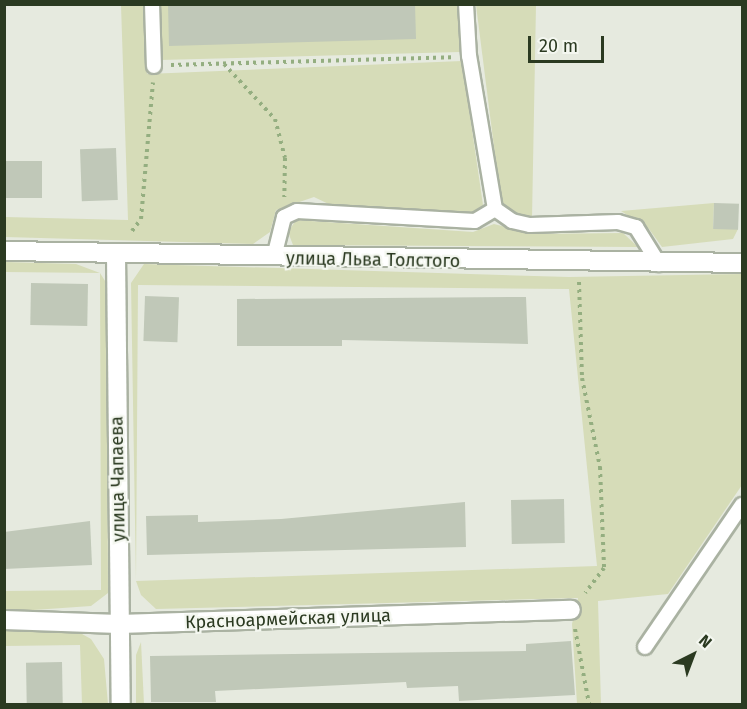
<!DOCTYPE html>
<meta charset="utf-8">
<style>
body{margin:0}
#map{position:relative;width:747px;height:709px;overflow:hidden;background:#e6eadf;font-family:"Fira Sans",sans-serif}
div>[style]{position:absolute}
.green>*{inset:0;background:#d6dcb8}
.building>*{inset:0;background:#c0c8b8;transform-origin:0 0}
.path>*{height:4px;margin-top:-2px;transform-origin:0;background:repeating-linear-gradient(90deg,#94ae80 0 3px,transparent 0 7.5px)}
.roads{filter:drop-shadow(2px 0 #aab2a2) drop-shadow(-2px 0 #aab2a2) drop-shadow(0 2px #aab2a2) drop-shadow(0 -2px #aab2a2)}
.lane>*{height:14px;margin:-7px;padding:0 7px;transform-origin:7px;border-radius:7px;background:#fff}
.street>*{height:18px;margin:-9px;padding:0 9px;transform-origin:9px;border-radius:9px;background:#fff}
span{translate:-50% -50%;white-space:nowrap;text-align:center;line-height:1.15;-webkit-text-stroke:4.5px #f4f7f0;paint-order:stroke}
.street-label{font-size:18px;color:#2b3a21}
.frame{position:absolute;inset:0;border:6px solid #2b3a21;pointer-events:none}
.north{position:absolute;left:663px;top:625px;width:60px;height:60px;-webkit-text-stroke:4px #f4f7f0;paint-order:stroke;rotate:42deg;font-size:16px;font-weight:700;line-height:24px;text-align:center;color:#2b3a21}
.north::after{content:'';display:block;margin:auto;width:21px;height:27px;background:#2b3a21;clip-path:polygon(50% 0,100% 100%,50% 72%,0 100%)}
.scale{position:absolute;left:528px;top:36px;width:76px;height:27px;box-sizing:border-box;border:3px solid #2b3a21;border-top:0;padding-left:8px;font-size:18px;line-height:21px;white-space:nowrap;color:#2b3a21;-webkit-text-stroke:4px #f4f7f0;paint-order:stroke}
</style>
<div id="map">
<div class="green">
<i style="clip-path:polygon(121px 5px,145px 5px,147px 74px,462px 61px,483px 205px,471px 214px,339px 209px,314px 197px,276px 210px,270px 232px,253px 244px,5px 237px,5px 217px,128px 220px)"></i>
<i style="clip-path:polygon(158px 5px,458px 5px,460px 52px,160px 60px)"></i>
<i style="clip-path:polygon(476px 5px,536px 5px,532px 218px,514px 214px,501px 202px)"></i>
<i style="clip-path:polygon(714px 203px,713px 229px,738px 229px,733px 239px,662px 247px,649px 229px,621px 211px)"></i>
<i style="clip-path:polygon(296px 220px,473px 232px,494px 224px,534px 234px,623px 233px,638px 247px,293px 245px,288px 232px)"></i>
<i style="clip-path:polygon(5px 262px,76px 264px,100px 273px,107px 284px,108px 593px,91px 606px,5px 612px,4px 591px,101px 590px,100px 273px,5px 272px)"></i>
<i style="clip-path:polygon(evenodd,144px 264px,569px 277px,742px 274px,742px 485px,668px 594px,598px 601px,601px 704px,577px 704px,572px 624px,578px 598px,156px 609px,141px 595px,136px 581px,131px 283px,144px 264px,138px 285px,569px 289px,597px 566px,136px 581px,138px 285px)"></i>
<i style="clip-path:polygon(4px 629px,73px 629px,91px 639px,104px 659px,108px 704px,82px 704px,80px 645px,5px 646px)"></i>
<i style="clip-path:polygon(141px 642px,144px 704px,136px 704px,136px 655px)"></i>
</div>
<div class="building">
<i style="clip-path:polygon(168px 4px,415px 4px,416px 39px,169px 46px)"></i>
<i style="left:116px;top:148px;width:52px;height:36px;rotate:88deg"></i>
<i style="left:4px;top:161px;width:38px;height:37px"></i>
<i style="left:714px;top:203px;width:25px;height:26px;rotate:2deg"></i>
<i style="left:31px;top:283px;width:57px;height:42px;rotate:1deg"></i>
<i style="left:145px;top:296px;width:34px;height:45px;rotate:2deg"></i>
<i style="clip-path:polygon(526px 297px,528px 344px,342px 340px,342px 346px,237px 346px,237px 299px)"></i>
<i style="left:564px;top:499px;width:44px;height:53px;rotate:89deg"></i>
<i style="clip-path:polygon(465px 502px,466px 547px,147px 555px,146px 516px,198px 515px,198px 522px,281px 519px)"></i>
<i style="clip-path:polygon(90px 521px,92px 565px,4px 569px,4px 532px)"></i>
<i style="clip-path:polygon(571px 641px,575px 695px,459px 701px,458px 686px,407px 688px,406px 682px,215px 691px,216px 702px,151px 702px,150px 656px,526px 651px,526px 644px)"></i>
<i style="left:62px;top:662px;width:43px;height:36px;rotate:89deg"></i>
</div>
<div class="path">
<i style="left:224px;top:64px;width:75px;rotate:47.2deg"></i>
<i style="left:275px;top:119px;width:40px;rotate:75.6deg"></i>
<i style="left:285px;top:158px;width:39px;rotate:91deg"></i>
<i style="left:171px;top:65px;width:281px;rotate:-1.6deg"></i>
<i style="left:132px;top:231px;width:15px;rotate:-53deg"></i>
<i style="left:141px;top:219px;width:137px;rotate:-85deg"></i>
<i style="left:579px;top:282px;width:96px;rotate:88.2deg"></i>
<i style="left:582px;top:378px;width:91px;rotate:78.6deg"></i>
<i style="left:600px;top:467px;width:101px;rotate:87.7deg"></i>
<i style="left:604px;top:568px;width:31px;rotate:127deg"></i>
<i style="left:575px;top:629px;width:76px;rotate:79.4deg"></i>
</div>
<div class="roads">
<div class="lane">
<i style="left:152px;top:4px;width:62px;rotate:88.2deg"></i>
<i style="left:495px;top:209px;width:21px;rotate:35deg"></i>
<i style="left:512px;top:221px;width:18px;rotate:13deg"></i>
<i style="left:530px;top:225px;width:88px;rotate:-2deg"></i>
<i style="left:618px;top:222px;width:19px;rotate:16deg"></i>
<i style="left:636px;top:227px;width:44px;rotate:58.1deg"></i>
<i style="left:274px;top:257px;width:41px;rotate:-76deg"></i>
<i style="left:284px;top:217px;width:14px;rotate:-25deg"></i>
<i style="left:297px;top:211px;width:178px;rotate:3.2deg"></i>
<i style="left:475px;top:221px;width:23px;rotate:-31deg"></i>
<i style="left:495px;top:209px;width:155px;rotate:-99.6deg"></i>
<i style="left:469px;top:56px;width:52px;rotate:-93.3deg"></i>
<i style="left:645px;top:647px;width:172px;rotate:-55.7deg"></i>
</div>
<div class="street">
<i style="left:4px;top:251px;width:738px;rotate:0.93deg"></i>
<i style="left:116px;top:254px;width:450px;rotate:89.4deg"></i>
<i style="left:4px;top:620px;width:115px;rotate:2deg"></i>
<i style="left:119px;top:624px;width:452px;rotate:-1.8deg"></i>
</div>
</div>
<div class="street-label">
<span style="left:373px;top:260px;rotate:1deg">улица Льва Толстого</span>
<span style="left:118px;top:479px;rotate:-91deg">улица Чапаева</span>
<span style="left:288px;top:619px;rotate:-2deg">Красноармейская улица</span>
</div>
<div class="frame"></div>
<div class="north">N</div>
<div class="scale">20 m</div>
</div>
